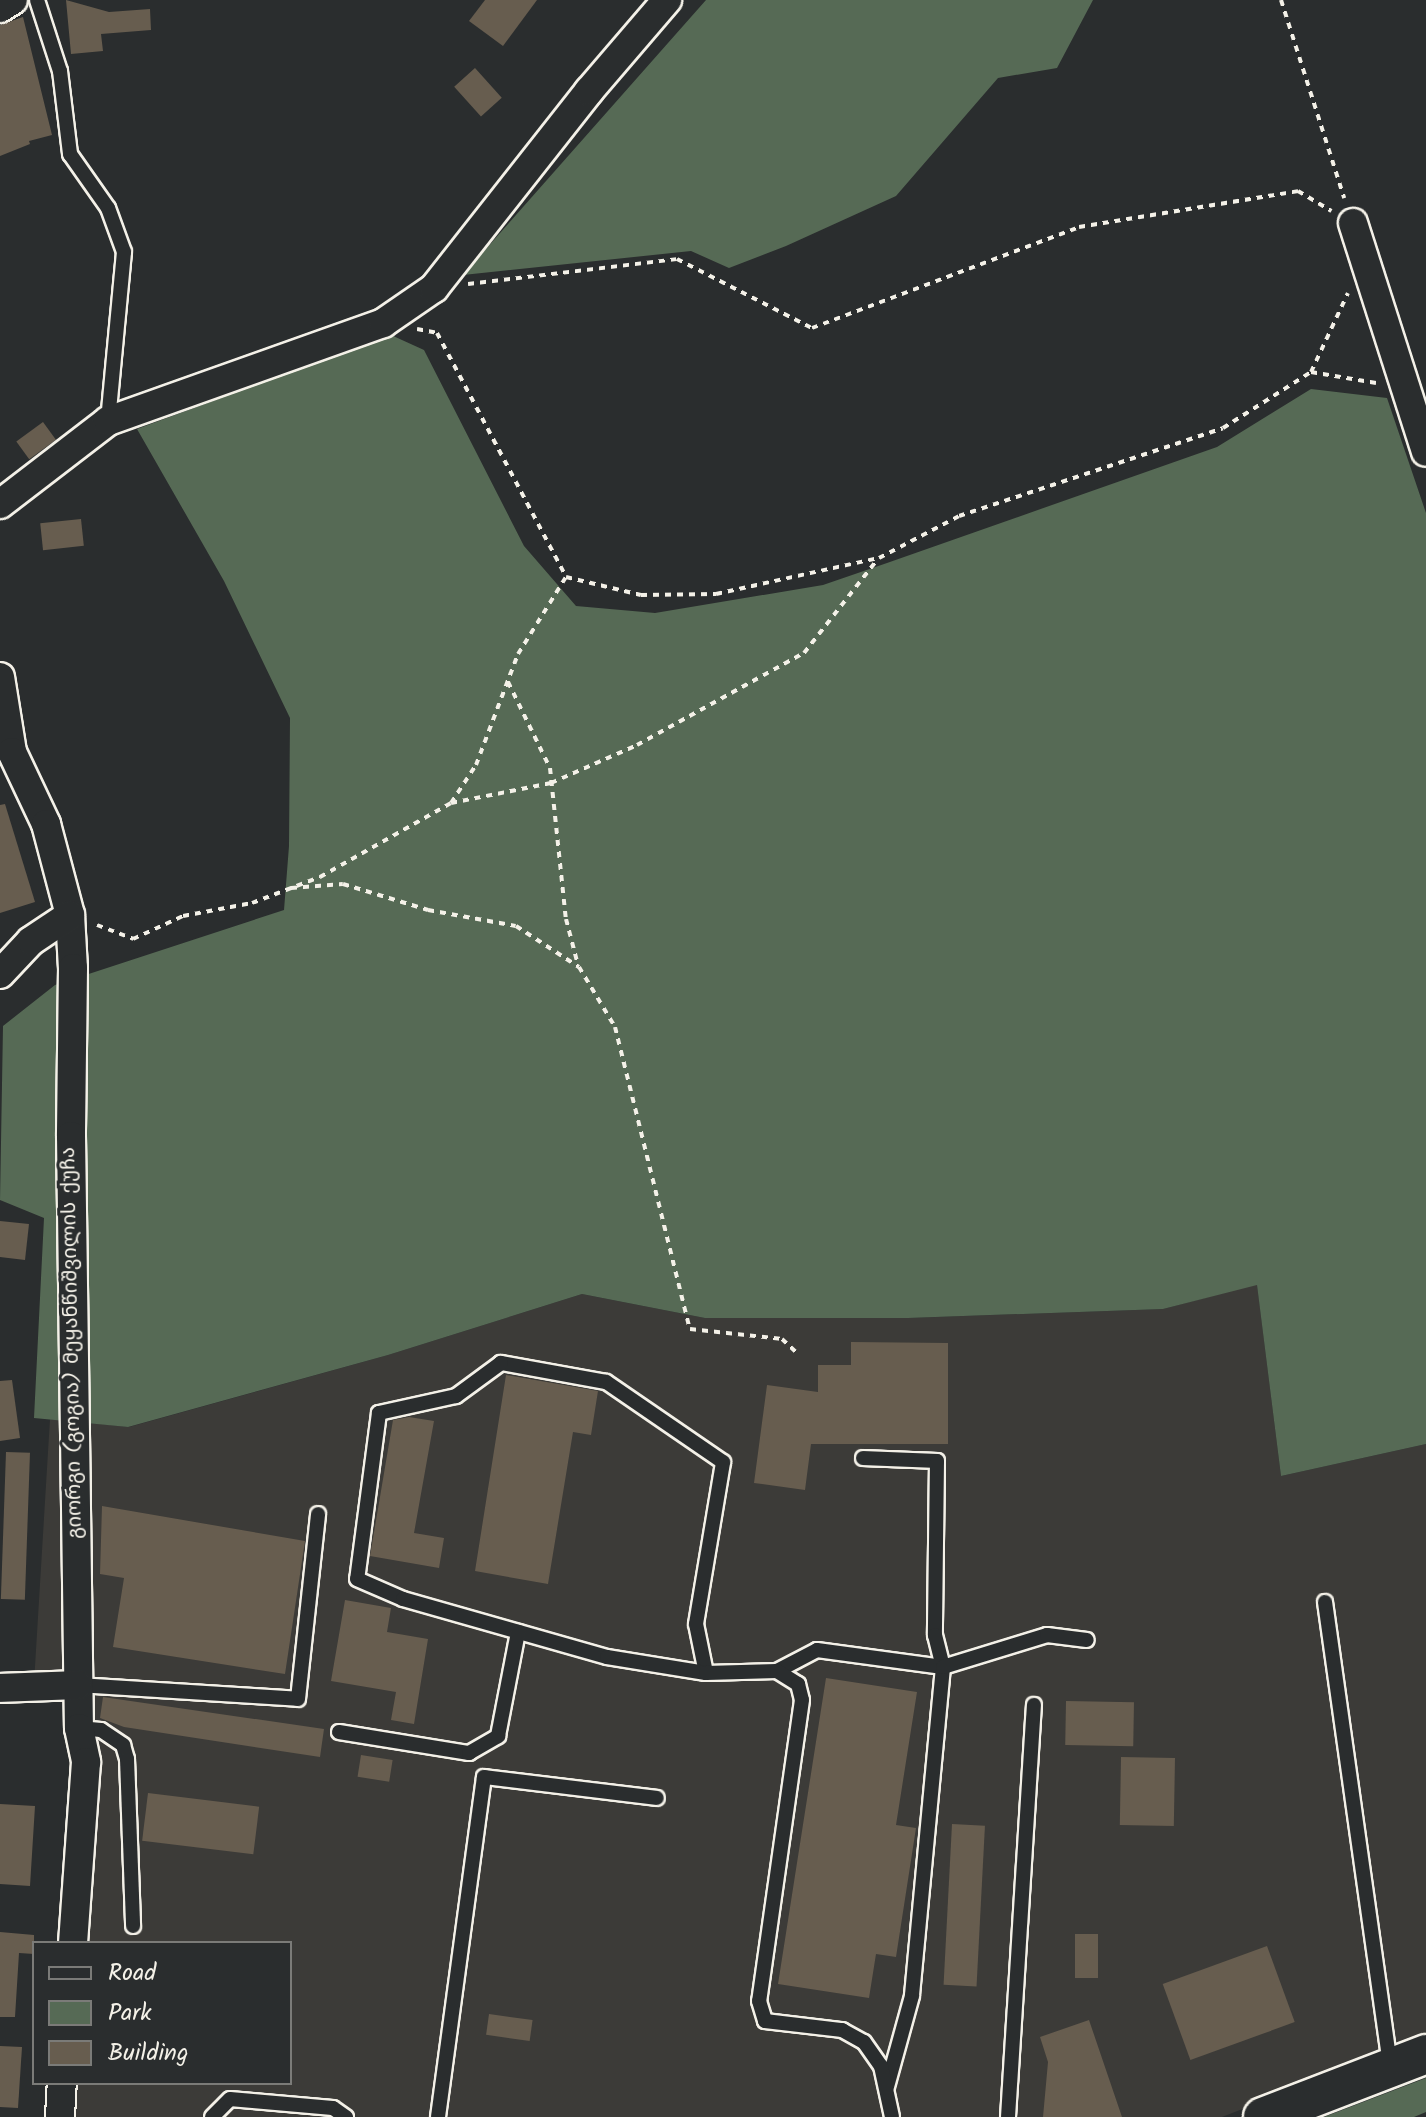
<!DOCTYPE html>
<meta charset="utf-8">
<style>
body{margin:0}
#map{position:relative;width:1426px;height:2117px;overflow:hidden;background:#2a2d2e;font-family:Kalam,"Noto Sans Georgian",sans-serif}
div>[style]{position:absolute}
.built>*{inset:0;background:#3c3b38}
.green>*{inset:0;background:#566a55}
.building>*{inset:0;background:#675d4f;transform-origin:0 0}
.path>*{height:4px;margin-top:-2px;transform-origin:0;background:repeating-linear-gradient(90deg,#f4f1e8 0 6px,transparent 0 12px)}
.roads{filter:drop-shadow(2px 0 #f4f1e8) drop-shadow(-2px 0 #f4f1e8) drop-shadow(0 2px #f4f1e8) drop-shadow(0 -2px #f4f1e8)}
.service>*{height:14px;margin:-7px;padding:0 7px;transform-origin:7px;border-radius:7px;background:#2a2d2e}
.minor>*{height:28px;margin:-14px;padding:0 14px;transform-origin:14px;border-radius:14px;background:#2a2d2e}
.secondary>*{height:38px;margin:-19px;padding:0 19px;transform-origin:19px;border-radius:19px;background:#2a2d2e}
span{translate:-50% -50%;white-space:nowrap;text-align:center;line-height:1.15;-webkit-text-stroke:6px #2a2d2e;paint-order:stroke}
.street-label{font-size:20px;color:#f4f1e8}
.legend{position:absolute;left:32px;top:1941px;width:260px;height:144px;box-sizing:border-box;background:#2a2d2e;border:2px solid #7b7b78;margin:0;padding:10px 14px;list-style:none;font-size:24px;color:#f4f1e8}
.legend li{display:flex;align-items:center;gap:16px;height:40px}
.legend b{width:40px;border:2px solid #7b7b78}
</style>
<div id="map">
<div class="built">
<i style="clip-path:polygon(1257px 1284px,1281px 1476px,1426px 1444px,1426px 2037px,1222px 2117px,67px 2117px,69px 2083px,290px 2083px,290px 1943px,79px 1943px,69px 1685px,34px 1683px,50px 1419px,129px 1427px,388px 1355px,582px 1294px,705px 1318px,908px 1318px,1163px 1309px)"></i>
</div>
<div class="green">
<i style="clip-path:polygon(706px 0,1093px 0,1057px 68px,998px 78px,896px 196px,786px 246px,729px 268px,691px 251px,463px 275px)"></i>
<i style="clip-path:polygon(391px 335px,424px 350px,524px 546px,576px 606px,655px 613px,823px 585px,887px 563px,1217px 447px,1311px 389px,1387px 398px,1426px 513px,1426px 1444px,1281px 1476px,1257px 1285px,1163px 1309px,908px 1318px,705px 1318px,582px 1294px,388px 1355px,128px 1427px,34px 1418px,44px 1218px,0 1200px,3px 1026px,55px 985px,284px 910px,289px 846px,290px 718px,224px 581px,137px 429px)"></i>
<i style="clip-path:polygon(1426px 2078px,1426px 2112px,1414px 2117px,1324px 2117px)"></i>
</div>
<div class="building">
<i style="clip-path:polygon(66px 0,109px 12px,150px 9px,151px 30px,101px 34px,103px 51px,71px 54px)"></i>
<i style="clip-path:polygon(485px 0,537px 0,503px 46px,469px 21px)"></i>
<i style="clip-path:polygon(23px 17px,52px 135px,29px 141px,30px 144px,0 156px,0 25px)"></i>
<i style="left:475px;top:68px;width:40px;height:28px;rotate:48deg"></i>
<i style="left:43px;top:422px;width:22px;height:33px;rotate:54deg"></i>
<i style="left:81px;top:519px;width:27px;height:41px;rotate:84deg"></i>
<i style="clip-path:polygon(5px 804px,35px 902px,0 913px,0 805px)"></i>
<i style="clip-path:polygon(0 1221px,29px 1224px,25px 1260px,0 1257px)"></i>
<i style="clip-path:polygon(851px 1342px,948px 1343px,948px 1444px,811px 1444px,805px 1490px,754px 1483px,767px 1385px,818px 1392px,818px 1365px,851px 1365px)"></i>
<i style="clip-path:polygon(506px 1375px,598px 1391px,591px 1435px,573px 1432px,548px 1584px,475px 1571px)"></i>
<i style="clip-path:polygon(12px 1380px,20px 1438px,0 1441px,0 1381px)"></i>
<i style="clip-path:polygon(409px 1417px,434px 1421px,414px 1533px,444px 1538px,439px 1568px,370px 1556px,393px 1420px)"></i>
<i style="left:6px;top:1452px;width:24px;height:147px;rotate:2deg"></i>
<i style="clip-path:polygon(102px 1506px,305px 1541px,285px 1674px,113px 1647px,124px 1578px,100px 1574px)"></i>
<i style="clip-path:polygon(345px 1600px,391px 1608px,387px 1632px,428px 1639px,414px 1724px,391px 1720px,396px 1692px,331px 1681px)"></i>
<i style="clip-path:polygon(826px 1678px,917px 1692px,896px 1825px,916px 1828px,896px 1957px,876px 1954px,869px 1998px,778px 1984px)"></i>
<i style="clip-path:polygon(103px 1697px,324px 1729px,320px 1757px,124px 1727px,100px 1718px)"></i>
<i style="left:1066px;top:1701px;width:68px;height:44px;rotate:1deg"></i>
<i style="left:361px;top:1755px;width:32px;height:22px;rotate:9deg"></i>
<i style="left:1121px;top:1757px;width:54px;height:68px;rotate:1deg"></i>
<i style="left:148px;top:1793px;width:112px;height:48px;rotate:7deg"></i>
<i style="clip-path:polygon(0 1804px,35px 1806px,30px 1886px,0 1884px)"></i>
<i style="left:952px;top:1824px;width:33px;height:161px;rotate:3deg"></i>
<i style="clip-path:polygon(0 1932px,34px 1935px,34px 1954px,19px 1953px,15px 2017px,0 2017px)"></i>
<i style="left:1075px;top:1934px;width:23px;height:44px"></i>
<i style="left:1267px;top:1946px;width:81px;height:111px;rotate:70deg"></i>
<i style="left:489px;top:2014px;width:44px;height:21px;rotate:8deg"></i>
<i style="clip-path:polygon(1089px 2020px,1122px 2117px,1043px 2117px,1048px 2062px,1040px 2037px)"></i>
<i style="clip-path:polygon(0 2046px,22px 2047px,18px 2108px,0 2107px)"></i>
</div>
<div class="path">
<i style="left:1281px;top:0;width:208px;rotate:72.3deg"></i>
<i style="left:468px;top:284px;width:210px;rotate:-6.8deg"></i>
<i style="left:677px;top:259px;width:152px;rotate:27.1deg"></i>
<i style="left:812px;top:328px;width:285px;rotate:-20.7deg"></i>
<i style="left:1079px;top:227px;width:222px;rotate:-9.3deg"></i>
<i style="left:1298px;top:191px;width:39px;rotate:31deg"></i>
<i style="left:417px;top:329px;width:20px;rotate:11deg"></i>
<i style="left:437px;top:333px;width:276px;rotate:62.1deg"></i>
<i style="left:566px;top:577px;width:77px;rotate:13.5deg"></i>
<i style="left:641px;top:595px;width:75px;rotate:-0.8deg"></i>
<i style="left:716px;top:594px;width:167px;rotate:-12.5deg"></i>
<i style="left:879px;top:558px;width:90px;rotate:-27.7deg"></i>
<i style="left:959px;top:516px;width:278px;rotate:-18.4deg"></i>
<i style="left:1223px;top:428px;width:104px;rotate:-32.5deg"></i>
<i style="left:1311px;top:372px;width:87px;rotate:-64.9deg"></i>
<i style="left:1311px;top:372px;width:66px;rotate:9.6deg"></i>
<i style="left:508px;top:682px;width:96px;rotate:64deg"></i>
<i style="left:550px;top:768px;width:152px;rotate:84deg"></i>
<i style="left:566px;top:919px;width:48px;rotate:75.4deg"></i>
<i style="left:451px;top:803px;width:102px;rotate:-11.3deg"></i>
<i style="left:551px;top:783px;width:94px;rotate:-23.8deg"></i>
<i style="left:637px;top:745px;width:191px;rotate:-28.9deg"></i>
<i style="left:804px;top:653px;width:118px;rotate:-51.9deg"></i>
<i style="left:291px;top:888px;width:52px;rotate:-4.4deg"></i>
<i style="left:343px;top:884px;width:89px;rotate:17deg"></i>
<i style="left:428px;top:910px;width:89px;rotate:10.3deg"></i>
<i style="left:516px;top:926px;width:75px;rotate:33.1deg"></i>
<i style="left:579px;top:967px;width:70px;rotate:59deg"></i>
<i style="left:615px;top:1027px;width:311px;rotate:76.1deg"></i>
<i style="left:690px;top:1329px;width:93px;rotate:6.2deg"></i>
<i style="left:782px;top:1339px;width:19px;rotate:43deg"></i>
<i style="left:97px;top:925px;width:39px;rotate:21deg"></i>
<i style="left:133px;top:939px;width:55px;rotate:-24.7deg"></i>
<i style="left:183px;top:916px;width:70px;rotate:-10.7deg"></i>
<i style="left:252px;top:903px;width:73px;rotate:-20.9deg"></i>
<i style="left:320px;top:877px;width:150px;rotate:-29.5deg"></i>
<i style="left:451px;top:803px;width:45px;rotate:-56.7deg"></i>
<i style="left:476px;top:765px;width:119px;rotate:-69.3deg"></i>
<i style="left:518px;top:654px;width:91px;rotate:-58.1deg"></i>
</div>
<div class="roads">
<div class="service">
<i style="left:37px;top:0;width:75px;rotate:72.1deg"></i>
<i style="left:60px;top:71px;width:84px;rotate:83.1deg"></i>
<i style="left:70px;top:154px;width:66px;rotate:54.9deg"></i>
<i style="left:108px;top:208px;width:47px;rotate:70deg"></i>
<i style="left:124px;top:252px;width:170px;rotate:95.4deg"></i>
<i style="left:863px;top:1458px;width:74px;rotate:2.3deg"></i>
<i style="left:937px;top:1461px;width:174px;rotate:90.7deg"></i>
<i style="left:935px;top:1635px;width:33px;rotate:76deg"></i>
<i style="left:943px;top:1667px;width:330px;rotate:95.4deg"></i>
<i style="left:912px;top:1996px;width:94px;rotate:105.4deg"></i>
<i style="left:1325px;top:1602px;width:467px;rotate:82deg"></i>
<i style="left:777px;top:1671px;width:45px;rotate:-27.7deg"></i>
<i style="left:817px;top:1650px;width:127px;rotate:7.7deg"></i>
<i style="left:943px;top:1667px;width:109px;rotate:-17.1deg"></i>
<i style="left:1047px;top:1635px;width:40px;rotate:7.1deg"></i>
<i style="left:706px;top:1673px;width:50px;rotate:-101.5deg"></i>
<i style="left:696px;top:1624px;width:164px;rotate:-80.5deg"></i>
<i style="left:723px;top:1462px;width:142px;rotate:-145.6deg"></i>
<i style="left:606px;top:1382px;width:107px;rotate:-169.7deg"></i>
<i style="left:501px;top:1363px;width:56px;rotate:143.7deg"></i>
<i style="left:456px;top:1396px;width:79px;rotate:167.6deg"></i>
<i style="left:379px;top:1413px;width:167px;rotate:97.5deg"></i>
<i style="left:357px;top:1579px;width:50px;rotate:23.5deg"></i>
<i style="left:403px;top:1599px;width:212px;rotate:15.9deg"></i>
<i style="left:607px;top:1657px;width:100px;rotate:9.2deg"></i>
<i style="left:706px;top:1673px;width:71px;rotate:-1.6deg"></i>
<i style="left:777px;top:1671px;width:25px;rotate:32deg"></i>
<i style="left:798px;top:1684px;width:16px;rotate:76deg"></i>
<i style="left:802px;top:1700px;width:304px;rotate:98.1deg"></i>
<i style="left:759px;top:2001px;width:21px;rotate:73deg"></i>
<i style="left:765px;top:2021px;width:78px;rotate:6.7deg"></i>
<i style="left:842px;top:2030px;width:25px;rotate:29deg"></i>
<i style="left:864px;top:2042px;width:29px;rotate:55deg"></i>
<i style="left:881px;top:2066px;width:52px;rotate:77.8deg"></i>
<i style="left:78px;top:1685px;width:220px;rotate:3.6deg"></i>
<i style="left:298px;top:1699px;width:186px;rotate:-83.8deg"></i>
<i style="left:79px;top:1728px;width:22px;rotate:5deg"></i>
<i style="left:101px;top:1730px;width:27px;rotate:34deg"></i>
<i style="left:123px;top:1745px;width:15px;rotate:74deg"></i>
<i style="left:127px;top:1759px;width:167px;rotate:87.9deg"></i>
<i style="left:339px;top:1732px;width:132px;rotate:9.2deg"></i>
<i style="left:469px;top:1753px;width:34px;rotate:-30deg"></i>
<i style="left:498px;top:1736px;width:106px;rotate:-79.1deg"></i>
<i style="left:212px;top:2117px;width:25px;rotate:-45deg"></i>
<i style="left:230px;top:2099px;width:103px;rotate:5deg"></i>
<i style="left:333px;top:2108px;width:16px;rotate:35deg"></i>
<i style="left:438px;top:2117px;width:343px;rotate:-82.3deg"></i>
<i style="left:484px;top:1777px;width:174px;rotate:6.9deg"></i>
<i style="left:1008px;top:2117px;width:413px;rotate:-86.4deg"></i>
</div>
<div class="minor">
<i style="left:0;top:8px;width:15px;rotate:-32deg"></i>
<i style="left:1353px;top:223px;width:240px;rotate:72.3deg"></i>
<i style="left:0;top:504px;width:136px;rotate:-37.5deg"></i>
<i style="left:108px;top:421px;width:292px;rotate:-19.6deg"></i>
<i style="left:383px;top:323px;width:62px;rotate:-34.5deg"></i>
<i style="left:434px;top:288px;width:251px;rotate:-51.8deg"></i>
<i style="left:589px;top:91px;width:120px;rotate:-49.4deg"></i>
<i style="left:0;top:677px;width:76px;rotate:80.9deg"></i>
<i style="left:12px;top:752px;width:80px;rotate:64.7deg"></i>
<i style="left:46px;top:824px;width:94px;rotate:75.2deg"></i>
<i style="left:70px;top:915px;width:53px;rotate:86.8deg"></i>
<i style="left:73px;top:968px;width:168px;rotate:90.7deg"></i>
<i style="left:71px;top:1136px;width:592px;rotate:89.23deg"></i>
<i style="left:79px;top:1728px;width:35px;rotate:78deg"></i>
<i style="left:86px;top:1762px;width:181px;rotate:94.1deg"></i>
<i style="left:0;top:974px;width:45px;rotate:-46.8deg"></i>
<i style="left:31px;top:941px;width:47px;rotate:-33.7deg"></i>
<i style="left:0;top:1688px;width:78px;rotate:-2.2deg"></i>
<i style="left:60px;top:2117px;width:34px;rotate:-87deg"></i>
</div>
<div class="secondary">
<i style="left:1263px;top:2117px;width:175px;rotate:-21.1deg"></i>
</div>
</div>
<div class="street-label">
<span style="left:73px;top:1343px;rotate:-91deg">გიორგი (გოგია) მეყანწიშვილის ქუჩა</span>
</div>
<ul class="legend">
<li><b style="height:10px;background:#2a2d2e"></b>Road</li>
<li><b style="height:22px;background:#566a55"></b>Park</li>
<li><b style="height:22px;background:#675d4f"></b>Building</li>
</ul>
</div>
